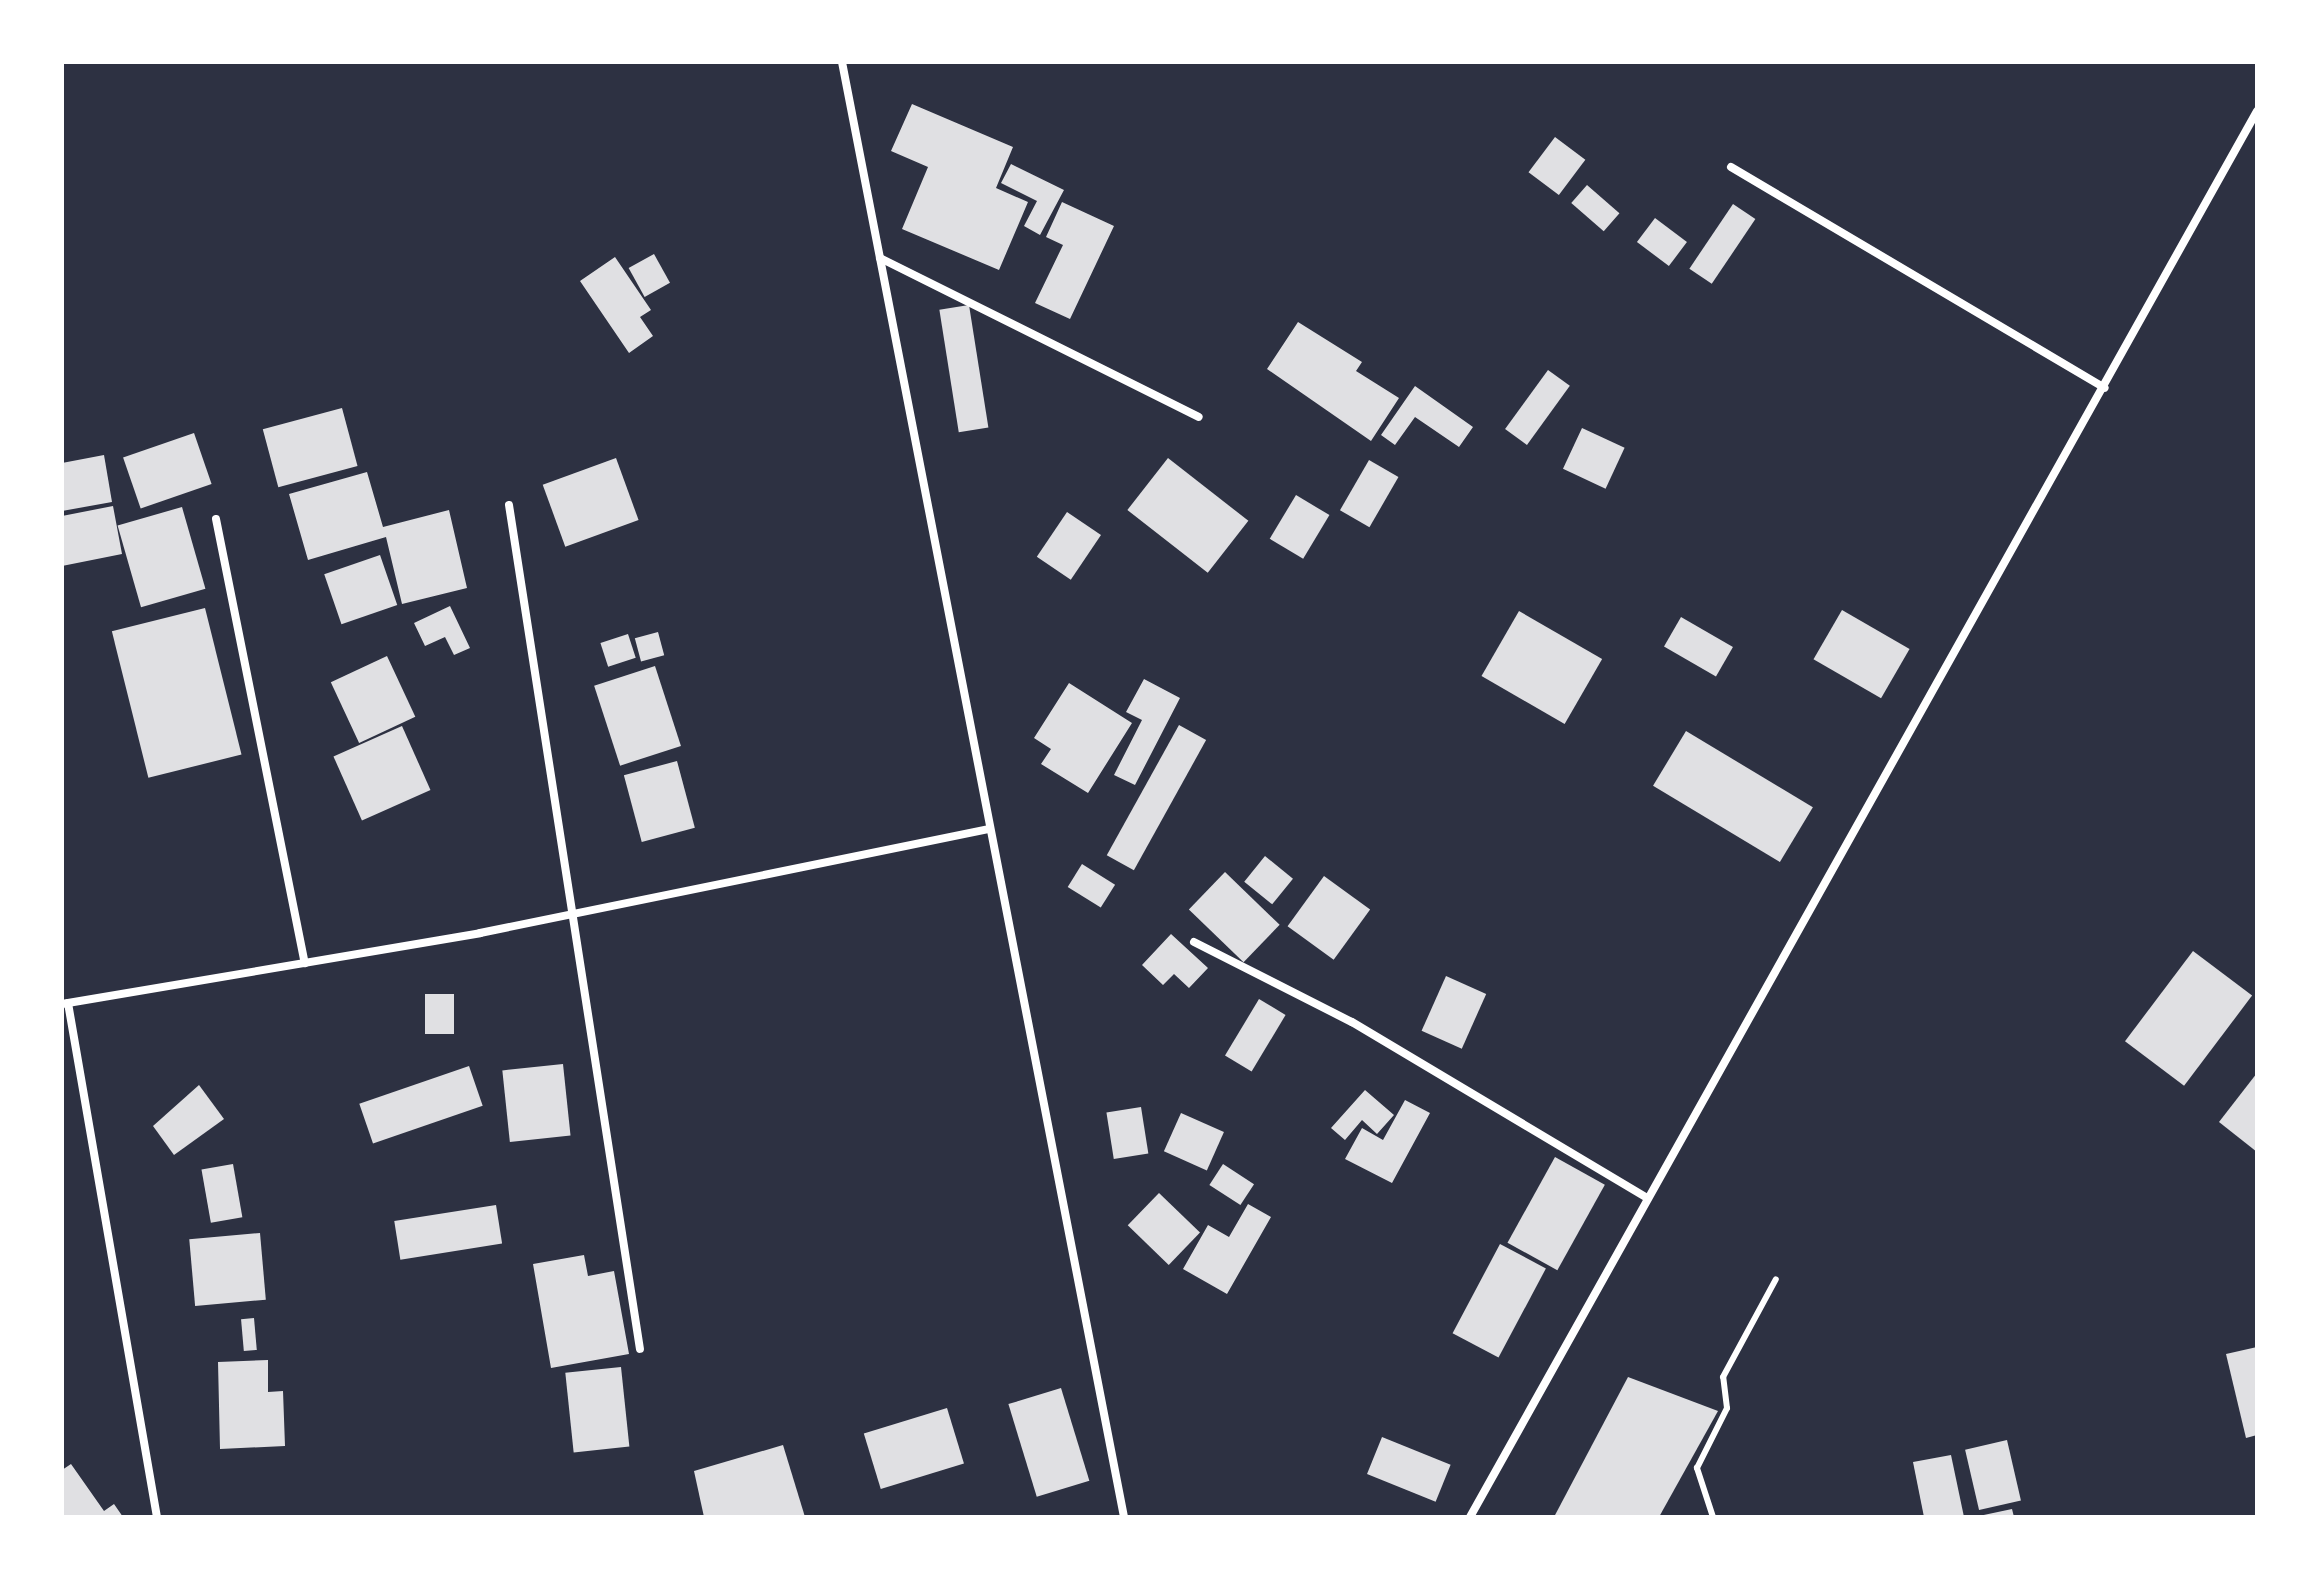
<!DOCTYPE html>
<style>
body{margin:0}
#map{position:relative;width:2319px;height:1579px;overflow:hidden;background:#2d3142;font-family:Quicksand,sans-serif}
div>[style]{position:absolute}
.building>*{inset:0;background:#e0e0e3;transform-origin:0 0}
.service>*{height:6px;margin:-3px;padding:0 3px;transform-origin:3px;border-radius:3px;background:#fff}
.minor>*{height:8px;margin:-4px;padding:0 4px;transform-origin:4px;border-radius:4px;background:#fff}
span{translate:-50% -50%;white-space:nowrap;text-align:center;line-height:1.15;-webkit-text-stroke:6px #fff;paint-order:stroke}
.frame{position:absolute;inset:0;border:64px solid #fff;pointer-events:none}
</style>
<div id="map">
<div class="building">
<i style="clip-path:polygon(912px 104px,1013px 147px,996px 188px,1028px 202px,999px 270px,902px 229px,928px 167px,891px 151px)"></i>
<i style="left:1555px;top:137px;width:38px;height:44px;rotate:37deg"></i>
<i style="clip-path:polygon(1011px 164px,1064px 190px,1040px 235px,1024px 226px,1037px 201px,1001px 183px)"></i>
<i style="left:1587px;top:185px;width:43px;height:24px;rotate:41deg"></i>
<i style="clip-path:polygon(1062px 202px,1114px 226px,1070px 319px,1035px 303px,1063px 245px,1046px 237px)"></i>
<i style="left:1733px;top:204px;width:27px;height:78px;rotate:34deg"></i>
<i style="left:1655px;top:218px;width:40px;height:30px;rotate:37deg"></i>
<i style="left:654px;top:254px;width:33px;height:29px;rotate:61deg"></i>
<i style="clip-path:polygon(615px 257px,651px 310px,640px 317px,653px 336px,629px 353px,580px 281px)"></i>
<i style="left:969px;top:305px;width:124px;height:30px;rotate:81deg"></i>
<i style="clip-path:polygon(1298px 322px,1362px 362px,1356px 371px,1399px 398px,1371px 441px,1267px 369px)"></i>
<i style="left:1548px;top:370px;width:27px;height:73px;rotate:36deg"></i>
<i style="clip-path:polygon(1415px 386px,1473px 427px,1459px 447px,1415px 417px,1395px 445px,1381px 435px)"></i>
<i style="left:342px;top:408px;width:60px;height:82px;rotate:75deg"></i>
<i style="left:1582px;top:428px;width:47px;height:45px;rotate:25deg"></i>
<i style="left:194px;top:433px;width:54px;height:75px;rotate:71deg"></i>
<i style="clip-path:polygon(104px 455px,112px 502px,62px 511px,62px 463px)"></i>
<i style="left:616px;top:458px;width:66px;height:78px;rotate:70deg"></i>
<i style="left:1168px;top:458px;width:102px;height:66px;rotate:38deg"></i>
<i style="left:1369px;top:460px;width:34px;height:58px;rotate:30deg"></i>
<i style="clip-path:polygon(367px 472px,383px 527px,449px 510px,467px 588px,402px 604px,386px 537px,308px 560px,289px 494px)"></i>
<i style="left:1296px;top:495px;width:39px;height:51px;rotate:31deg"></i>
<i style="clip-path:polygon(113px 506px,122px 554px,62px 566px,62px 516px)"></i>
<i style="left:182px;top:507px;width:85px;height:67px;rotate:74deg"></i>
<i style="left:1067px;top:512px;width:41px;height:54px;rotate:34deg"></i>
<i style="left:380px;top:555px;width:53px;height:59px;rotate:71deg"></i>
<i style="clip-path:polygon(450px 606px,470px 648px,454px 655px,445px 637px,425px 646px,414px 623px)"></i>
<i style="left:205px;top:608px;width:151px;height:96px;rotate:76deg"></i>
<i style="left:1842px;top:610px;width:78px;height:57px;rotate:30deg"></i>
<i style="left:1519px;top:611px;width:96px;height:75px;rotate:30deg"></i>
<i style="left:1681px;top:617px;width:60px;height:34px;rotate:30deg"></i>
<i style="left:658px;top:632px;width:24px;height:24px;rotate:75deg"></i>
<i style="left:628px;top:634px;width:25px;height:29px;rotate:72deg"></i>
<i style="left:387px;top:656px;width:67px;height:62px;rotate:65deg"></i>
<i style="left:655px;top:666px;width:84px;height:64px;rotate:72deg"></i>
<i style="clip-path:polygon(1144px 679px,1180px 698px,1135px 785px,1114px 775px,1142px 720px,1126px 712px)"></i>
<i style="clip-path:polygon(1069px 683px,1132px 723px,1088px 793px,1041px 764px,1051px 749px,1034px 738px)"></i>
<i style="left:1179px;top:725px;width:31px;height:149px;rotate:29deg"></i>
<i style="left:402px;top:726px;width:70px;height:75px;rotate:66deg"></i>
<i style="left:1686px;top:731px;width:148px;height:64px;rotate:31deg"></i>
<i style="left:677px;top:761px;width:69px;height:55px;rotate:75deg"></i>
<i style="left:1265px;top:856px;width:36px;height:33px;rotate:39deg"></i>
<i style="left:1082px;top:864px;width:39px;height:27px;rotate:32deg"></i>
<i style="left:1225px;top:872px;width:76px;height:52px;rotate:44deg"></i>
<i style="left:1324px;top:876px;width:57px;height:62px;rotate:36deg"></i>
<i style="clip-path:polygon(1171px 934px,1208px 968px,1189px 988px,1174px 974px,1163px 985px,1142px 965px)"></i>
<i style="left:2193px;top:951px;width:74px;height:113px;rotate:37deg"></i>
<i style="left:1446px;top:976px;width:44px;height:60px;rotate:24deg"></i>
<i style="left:425px;top:994px;width:29px;height:40px"></i>
<i style="left:1259px;top:999px;width:31px;height:66px;rotate:31deg"></i>
<i style="left:563px;top:1064px;width:72px;height:61px;rotate:84deg"></i>
<i style="left:469px;top:1066px;width:42px;height:116px;rotate:71deg"></i>
<i style="clip-path:polygon(2257px 1073px,2257px 1152px,2219px 1122px)"></i>
<i style="clip-path:polygon(199px 1085px,224px 1119px,174px 1155px,153px 1126px)"></i>
<i style="clip-path:polygon(1365px 1090px,1394px 1115px,1377px 1134px,1362px 1120px,1345px 1140px,1331px 1128px)"></i>
<i style="clip-path:polygon(1405px 1100px,1430px 1113px,1392px 1183px,1345px 1159px,1362px 1128px,1383px 1140px)"></i>
<i style="left:1141px;top:1107px;width:47px;height:35px;rotate:81deg"></i>
<i style="left:1181px;top:1113px;width:47px;height:42px;rotate:24deg"></i>
<i style="left:1555px;top:1157px;width:57px;height:98px;rotate:29deg"></i>
<i style="left:233px;top:1164px;width:54px;height:32px;rotate:80deg"></i>
<i style="left:1223px;top:1164px;width:37px;height:25px;rotate:33deg"></i>
<i style="left:1159px;top:1193px;width:57px;height:45px;rotate:44deg"></i>
<i style="clip-path:polygon(1248px 1204px,1271px 1217px,1227px 1294px,1183px 1269px,1208px 1225px,1229px 1237px)"></i>
<i style="left:496px;top:1205px;width:39px;height:103px;rotate:81deg"></i>
<i style="left:260px;top:1233px;width:67px;height:71px;rotate:85deg"></i>
<i style="left:1500px;top:1244px;width:52px;height:101px;rotate:28deg"></i>
<i style="clip-path:polygon(584px 1255px,588px 1276px,614px 1271px,629px 1354px,551px 1368px,533px 1264px)"></i>
<i style="left:254px;top:1318px;width:32px;height:13px;rotate:85deg"></i>
<i style="clip-path:polygon(2257px 1347px,2257px 1435px,2246px 1438px,2226px 1354px)"></i>
<i style="clip-path:polygon(268px 1360px,268px 1392px,283px 1391px,285px 1446px,220px 1449px,218px 1362px)"></i>
<i style="left:621px;top:1367px;width:80px;height:56px;rotate:84deg"></i>
<i style="clip-path:polygon(1628px 1377px,1718px 1411px,1659px 1517px,1554px 1517px)"></i>
<i style="left:1061px;top:1388px;width:97px;height:55px;rotate:73deg"></i>
<i style="left:947px;top:1408px;width:58px;height:87px;rotate:73deg"></i>
<i style="left:1382px;top:1437px;width:74px;height:40px;rotate:22deg"></i>
<i style="left:2007px;top:1440px;width:62px;height:43px;rotate:77deg"></i>
<i style="clip-path:polygon(783px 1445px,805px 1517px,704px 1517px,694px 1471px)"></i>
<i style="clip-path:polygon(1951px 1455px,1964px 1517px,1924px 1517px,1913px 1462px)"></i>
<i style="clip-path:polygon(71px 1464px,104px 1511px,114px 1504px,123px 1517px,62px 1517px,62px 1470px)"></i>
<i style="clip-path:polygon(2012px 1509px,2014px 1517px,1979px 1517px,1979px 1516px)"></i>
</div>
<div class="service">
<i style="left:1713px;top:1517px;width:52px;rotate:-108.1deg"></i>
<i style="left:1697px;top:1468px;width:67px;rotate:-63.4deg"></i>
<i style="left:1727px;top:1408px;width:31px;rotate:-97deg"></i>
<i style="left:1723px;top:1377px;width:111px;rotate:-61.6deg"></i>
</div>
<div class="minor">
<i style="left:842px;top:62px;width:1482px;rotate:79.03deg"></i>
<i style="left:1731px;top:167px;width:434px;rotate:30.6deg"></i>
<i style="left:880px;top:258px;width:356px;rotate:26.5deg"></i>
<i style="left:509px;top:505px;width:854px;rotate:81.18deg"></i>
<i style="left:216px;top:519px;width:453px;rotate:78.7deg"></i>
<i style="left:1194px;top:942px;width:177px;rotate:26.9deg"></i>
<i style="left:1352px;top:1022px;width:342px;rotate:30.8deg"></i>
<i style="left:68px;top:1003px;width:522px;rotate:80.18deg"></i>
<i style="left:62px;top:1004px;width:424px;rotate:-9.6deg"></i>
<i style="left:480px;top:933px;width:520px;rotate:-11.55deg"></i>
<i style="left:1470px;top:1517px;width:1611px;rotate:-60.76deg"></i>
</div>
<div class="frame"></div>
</div>
